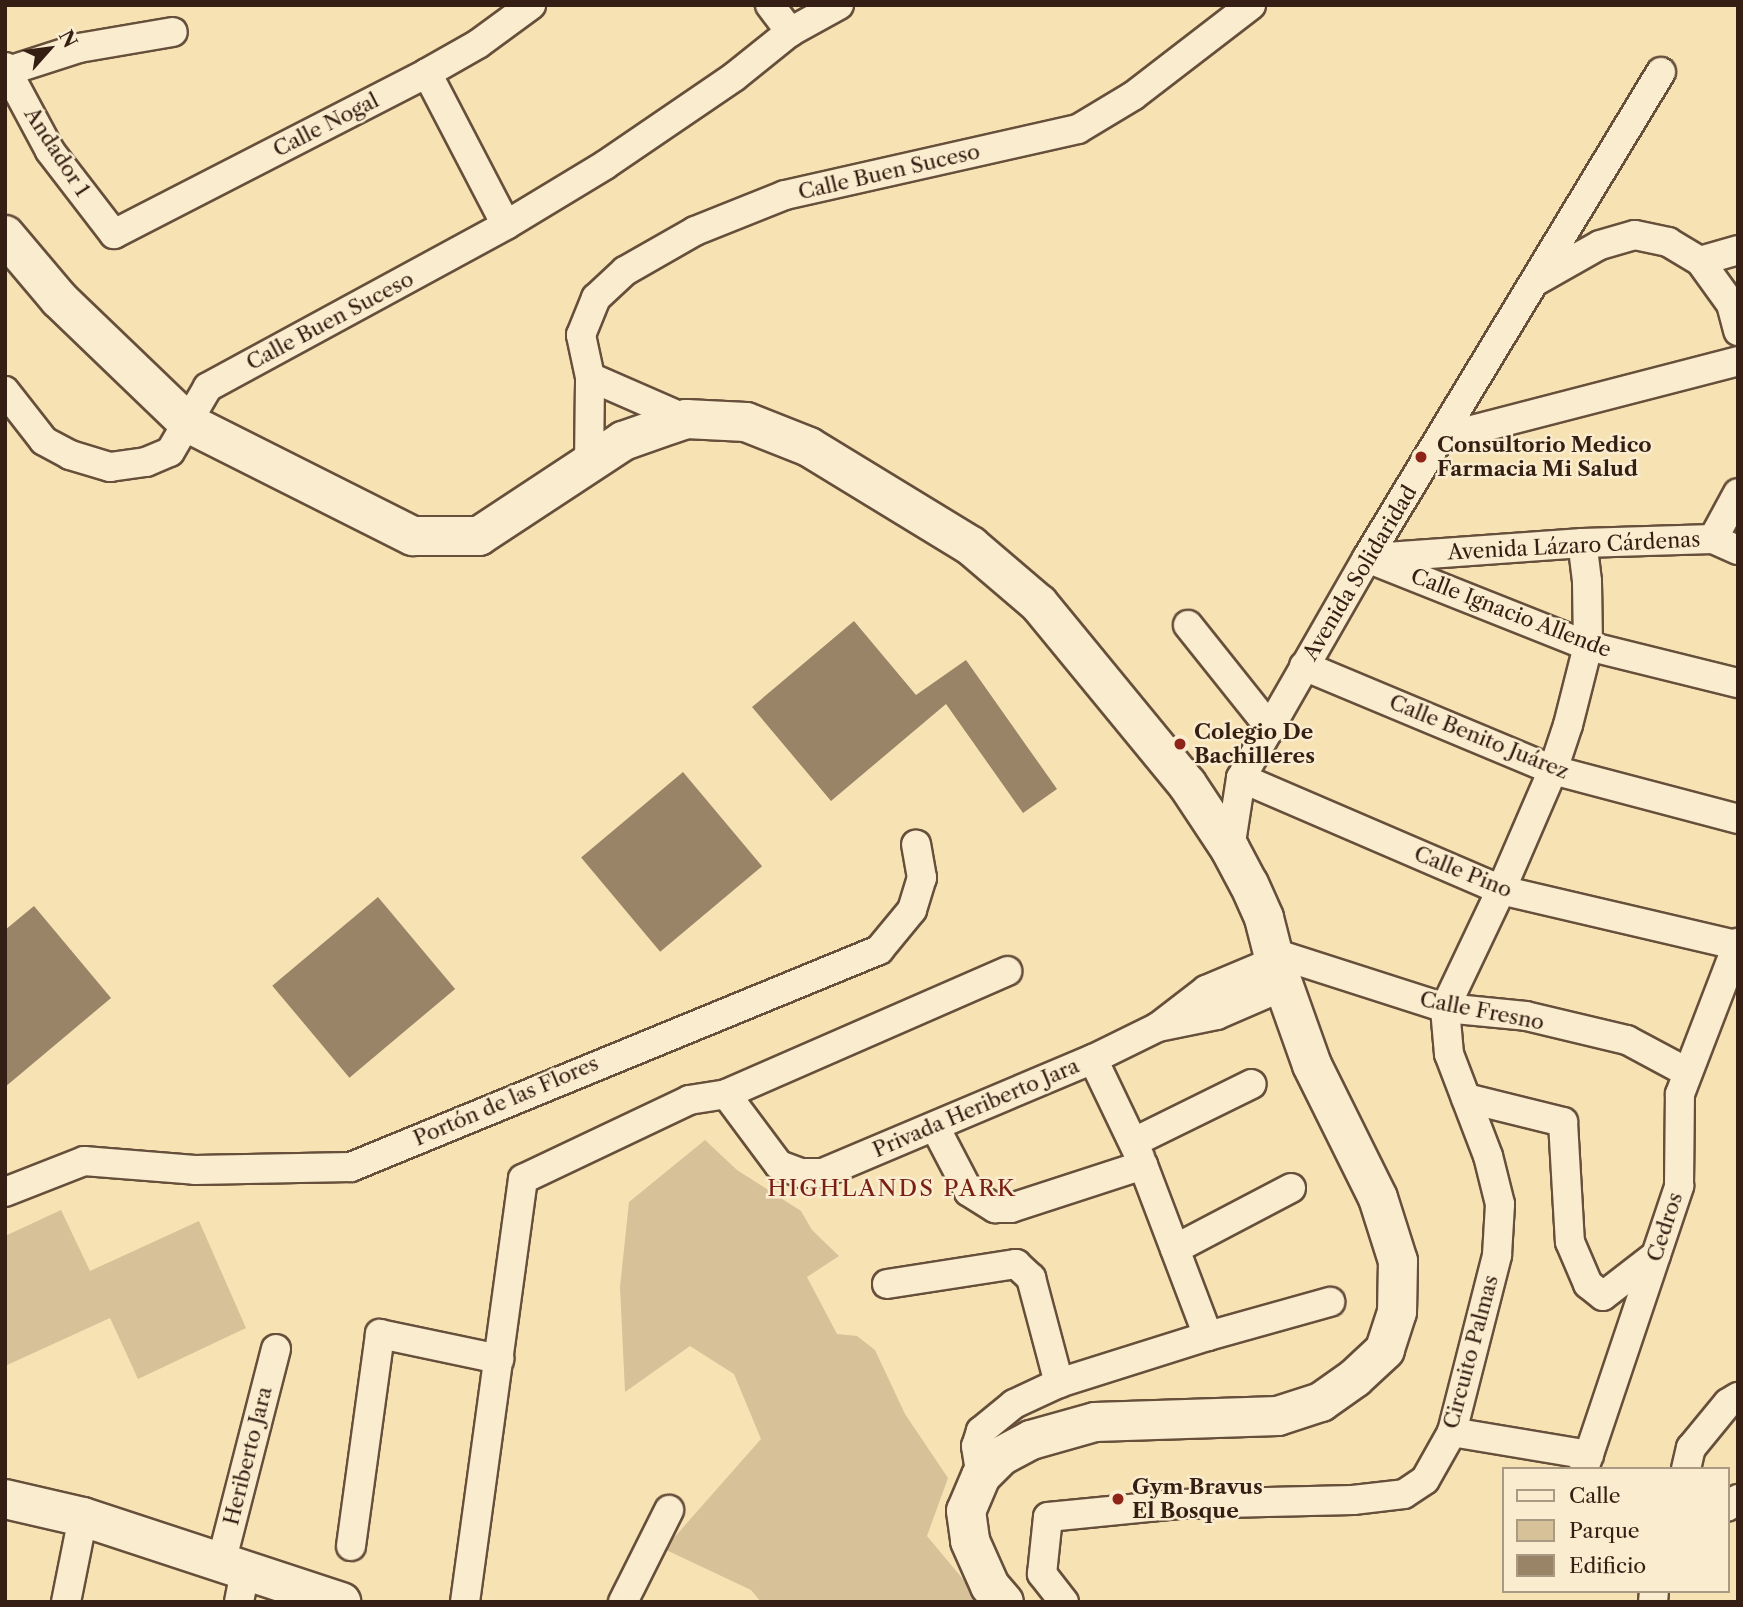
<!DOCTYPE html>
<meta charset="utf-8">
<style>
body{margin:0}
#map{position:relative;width:1743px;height:1607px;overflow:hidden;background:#f7e2b4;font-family:"Libre Caslon Text",serif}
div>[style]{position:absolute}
.green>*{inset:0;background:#d6c199}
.building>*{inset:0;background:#9a8467;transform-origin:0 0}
.roads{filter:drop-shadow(2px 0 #664f3b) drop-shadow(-2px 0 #664f3b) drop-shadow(0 2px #664f3b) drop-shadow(0 -2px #664f3b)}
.street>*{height:28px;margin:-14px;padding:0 14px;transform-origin:14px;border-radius:14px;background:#faecce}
.secondary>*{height:38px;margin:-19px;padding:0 19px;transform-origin:19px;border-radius:19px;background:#faecce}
.dots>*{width:19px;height:19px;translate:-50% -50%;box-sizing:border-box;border:4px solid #faecce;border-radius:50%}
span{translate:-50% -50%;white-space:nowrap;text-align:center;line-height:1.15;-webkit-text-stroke:5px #faecce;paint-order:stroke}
.street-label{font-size:21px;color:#351e13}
.poi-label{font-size:21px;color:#351e13;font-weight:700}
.left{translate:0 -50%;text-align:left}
.neighbourhood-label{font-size:23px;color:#7a1f14;letter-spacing:2px}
.frame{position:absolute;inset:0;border:7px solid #351e13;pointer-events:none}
.legend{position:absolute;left:1502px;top:1467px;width:228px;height:126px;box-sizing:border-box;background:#faecce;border:2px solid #ab9a83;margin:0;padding:9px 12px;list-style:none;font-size:21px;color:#351e13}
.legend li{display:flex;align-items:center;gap:14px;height:35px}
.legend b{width:35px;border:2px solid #ab9a83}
.north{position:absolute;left:14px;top:14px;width:70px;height:70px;-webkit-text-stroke:5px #faecce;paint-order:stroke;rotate:62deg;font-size:19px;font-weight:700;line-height:28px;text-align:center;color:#351e13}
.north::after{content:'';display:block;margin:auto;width:24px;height:32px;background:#351e13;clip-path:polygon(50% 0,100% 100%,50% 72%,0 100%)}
</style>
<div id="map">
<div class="green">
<i style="clip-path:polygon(705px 1140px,737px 1170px,801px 1211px,812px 1230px,839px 1256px,807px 1277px,837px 1334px,857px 1336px,875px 1350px,905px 1414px,948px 1478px,927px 1536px,982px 1602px,761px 1602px,751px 1590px,664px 1549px,761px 1439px,734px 1374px,690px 1346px,625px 1392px,620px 1287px,629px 1202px)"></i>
<i style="clip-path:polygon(61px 1210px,90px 1271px,199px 1221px,246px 1328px,138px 1379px,110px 1318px,5px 1366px,5px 1236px)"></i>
</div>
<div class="building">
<i style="clip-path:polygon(854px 621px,916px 695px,966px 660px,1057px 789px,1023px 813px,946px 704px,831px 801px,752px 707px)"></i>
<i style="left:683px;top:772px;width:123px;height:133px;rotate:50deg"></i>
<i style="left:378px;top:897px;width:120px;height:138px;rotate:50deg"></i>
<i style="clip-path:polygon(34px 906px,111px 998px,5px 1087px,5px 930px)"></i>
</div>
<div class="roads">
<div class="street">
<i style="left:770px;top:5px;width:34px;rotate:53deg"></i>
<i style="left:5px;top:67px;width:95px;rotate:61.8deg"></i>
<i style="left:50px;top:151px;width:105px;rotate:52.4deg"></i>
<i style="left:114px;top:234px;width:352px;rotate:-27.2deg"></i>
<i style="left:427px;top:73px;width:59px;rotate:-29.6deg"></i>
<i style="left:478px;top:44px;width:66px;rotate:-36.3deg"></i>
<i style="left:8px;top:71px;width:75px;rotate:-17.9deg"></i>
<i style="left:79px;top:48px;width:95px;rotate:-9.7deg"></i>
<i style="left:427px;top:73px;width:171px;rotate:62.5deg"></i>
<i style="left:1700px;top:261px;width:40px;rotate:-16deg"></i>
<i style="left:1536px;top:281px;width:73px;rotate:-29.4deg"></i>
<i style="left:1600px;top:245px;width:36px;rotate:-16deg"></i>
<i style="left:1635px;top:235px;width:34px;rotate:12deg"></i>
<i style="left:1668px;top:242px;width:37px;rotate:31deg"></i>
<i style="left:1700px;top:261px;width:53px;rotate:54.2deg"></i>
<i style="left:1731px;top:304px;width:28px;rotate:75deg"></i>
<i style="left:590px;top:377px;width:105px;rotate:23.6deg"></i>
<i style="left:5px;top:391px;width:63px;rotate:52deg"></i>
<i style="left:44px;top:441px;width:30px;rotate:28deg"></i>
<i style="left:70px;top:455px;width:42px;rotate:16.7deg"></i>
<i style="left:110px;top:467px;width:36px;rotate:-8deg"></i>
<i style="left:146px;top:462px;width:26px;rotate:-23deg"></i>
<i style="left:170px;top:452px;width:75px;rotate:-59.7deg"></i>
<i style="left:208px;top:387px;width:339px;rotate:-28.5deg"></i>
<i style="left:506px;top:225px;width:116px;rotate:-31.2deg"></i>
<i style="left:605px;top:165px;width:156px;rotate:-34.3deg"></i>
<i style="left:734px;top:77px;width:72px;rotate:-38.8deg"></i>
<i style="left:790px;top:32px;width:56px;rotate:-28.9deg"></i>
<i style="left:1441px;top:438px;width:307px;rotate:-14.5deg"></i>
<i style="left:589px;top:464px;width:87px;rotate:-89.3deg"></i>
<i style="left:590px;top:377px;width:43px;rotate:-102.1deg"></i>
<i style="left:581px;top:335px;width:40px;rotate:-68deg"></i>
<i style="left:596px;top:298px;width:40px;rotate:-43deg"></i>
<i style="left:625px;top:271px;width:81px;rotate:-29.7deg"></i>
<i style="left:695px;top:231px;width:97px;rotate:-21.8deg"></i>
<i style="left:785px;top:195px;width:300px;rotate:-12.7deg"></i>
<i style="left:1078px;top:129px;width:64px;rotate:-31deg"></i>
<i style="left:1133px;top:96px;width:149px;rotate:-37.6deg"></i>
<i style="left:1713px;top:539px;width:52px;rotate:-61.5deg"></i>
<i style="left:1367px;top:558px;width:238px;rotate:21.7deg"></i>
<i style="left:1588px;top:646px;width:154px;rotate:13.9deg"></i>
<i style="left:1373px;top:558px;width:210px;rotate:-4.1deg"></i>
<i style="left:1582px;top:543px;width:131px;rotate:-1.7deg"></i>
<i style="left:1713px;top:539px;width:27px;rotate:24deg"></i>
<i style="left:1188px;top:625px;width:133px;rotate:51.4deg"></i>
<i style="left:1304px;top:666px;width:270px;rotate:22.7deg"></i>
<i style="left:1553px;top:770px;width:191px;rotate:14.8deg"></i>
<i style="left:1241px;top:778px;width:283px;rotate:23.3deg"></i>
<i style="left:1501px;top:890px;width:241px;rotate:13.2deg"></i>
<i style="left:1230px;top:849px;width:72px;rotate:-81.2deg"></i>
<i style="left:1241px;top:778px;width:254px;rotate:-60.2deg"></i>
<i style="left:1367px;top:558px;width:568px;rotate:-58.83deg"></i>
<i style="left:1274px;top:953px;width:180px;rotate:17.8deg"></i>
<i style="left:1445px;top:1008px;width:81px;rotate:5.6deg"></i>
<i style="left:1526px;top:1016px;width:104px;rotate:13.4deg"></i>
<i style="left:1627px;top:1040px;width:68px;rotate:28.1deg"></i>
<i style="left:1158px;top:1027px;width:60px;rotate:-11.5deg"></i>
<i style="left:1217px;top:1015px;width:73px;rotate:-23.4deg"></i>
<i style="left:1093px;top:1059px;width:109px;rotate:64.4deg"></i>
<i style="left:726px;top:1094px;width:307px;rotate:-23.6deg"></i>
<i style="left:1466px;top:1098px;width:100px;rotate:13.9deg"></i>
<i style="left:1563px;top:1122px;width:120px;rotate:86.7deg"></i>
<i style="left:1570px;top:1242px;width:46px;rotate:66.8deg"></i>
<i style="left:1588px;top:1284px;width:19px;rotate:39deg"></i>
<i style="left:1603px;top:1296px;width:67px;rotate:-37.7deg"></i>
<i style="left:935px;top:1127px;width:73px;rotate:62.4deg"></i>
<i style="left:969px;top:1192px;width:31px;rotate:32deg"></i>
<i style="left:995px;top:1208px;width:16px"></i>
<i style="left:1011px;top:1208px;width:139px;rotate:-18deg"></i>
<i style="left:1143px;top:1165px;width:183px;rotate:69.2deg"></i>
<i style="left:1208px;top:1336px;width:156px;rotate:162.5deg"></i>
<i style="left:1059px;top:1383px;width:50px;rotate:155deg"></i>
<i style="left:1014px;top:1404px;width:43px;rotate:140.7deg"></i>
<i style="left:981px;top:1431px;width:16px;rotate:108deg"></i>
<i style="left:976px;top:1446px;width:30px;rotate:81deg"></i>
<i style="left:1134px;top:1142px;width:131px;rotate:-26.2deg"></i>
<i style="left:5px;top:1192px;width:85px;rotate:-21.4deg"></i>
<i style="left:84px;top:1161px;width:111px;rotate:4.6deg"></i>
<i style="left:195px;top:1170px;width:156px;rotate:-1.1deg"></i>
<i style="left:351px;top:1167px;width:571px;rotate:-22.34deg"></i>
<i style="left:879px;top:950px;width:52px;rotate:-50.5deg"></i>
<i style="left:912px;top:910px;width:34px;rotate:-73deg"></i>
<i style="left:922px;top:878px;width:34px;rotate:-100deg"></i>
<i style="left:1175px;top:1249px;width:131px;rotate:-27.7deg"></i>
<i style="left:887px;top:1284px;width:131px;rotate:-8.8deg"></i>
<i style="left:1016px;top:1264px;width:21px;rotate:43deg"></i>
<i style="left:1031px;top:1278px;width:109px;rotate:75.1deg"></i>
<i style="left:1208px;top:1336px;width:127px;rotate:-15.6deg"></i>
<i style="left:1452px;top:1432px;width:139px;rotate:9.5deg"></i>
<i style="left:1584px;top:1469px;width:299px;rotate:-71.4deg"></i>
<i style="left:1679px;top:1186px;width:92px;rotate:-89.4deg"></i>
<i style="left:1680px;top:1094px;width:162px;rotate:-69deg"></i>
<i style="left:1686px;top:1469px;width:22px;rotate:-77deg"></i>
<i style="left:1691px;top:1448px;width:58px;rotate:-50.6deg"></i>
<i style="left:1728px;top:1403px;width:12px;rotate:-31deg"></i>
<i style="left:1727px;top:1507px;width:14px;rotate:-36deg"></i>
<i style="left:351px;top:1546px;width:214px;rotate:-82.2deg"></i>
<i style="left:380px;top:1334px;width:122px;rotate:11.9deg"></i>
<i style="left:221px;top:1563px;width:221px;rotate:-75.6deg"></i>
<i style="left:66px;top:1602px;width:87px;rotate:-78.7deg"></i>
<i style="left:239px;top:1602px;width:32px;rotate:-79deg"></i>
<i style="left:465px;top:1602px;width:427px;rotate:-82.2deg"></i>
<i style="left:523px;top:1179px;width:184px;rotate:-25.4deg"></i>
<i style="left:689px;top:1100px;width:37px;rotate:-9deg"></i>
<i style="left:726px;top:1094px;width:89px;rotate:53.3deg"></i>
<i style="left:779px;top:1165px;width:23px;rotate:20deg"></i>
<i style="left:801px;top:1173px;width:22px"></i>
<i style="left:823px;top:1173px;width:293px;rotate:-22.9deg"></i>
<i style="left:1093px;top:1059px;width:72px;rotate:-26.2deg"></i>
<i style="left:1158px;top:1027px;width:61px;rotate:-37.6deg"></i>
<i style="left:1206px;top:990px;width:75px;rotate:-22.8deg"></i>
<i style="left:623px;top:1602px;width:103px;rotate:-63.4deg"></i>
<i style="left:1064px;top:1602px;width:36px;rotate:-128deg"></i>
<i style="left:1042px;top:1574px;width:57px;rotate:-84deg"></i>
<i style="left:1048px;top:1517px;width:134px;rotate:-5.6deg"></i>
<i style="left:1181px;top:1504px;width:172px;rotate:-1.3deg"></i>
<i style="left:1353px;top:1500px;width:51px;rotate:-6.7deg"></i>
<i style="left:1404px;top:1494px;width:25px;rotate:-34deg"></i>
<i style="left:1425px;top:1480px;width:55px;rotate:-60.6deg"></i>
<i style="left:1452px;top:1432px;width:183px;rotate:-75.7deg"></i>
<i style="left:1497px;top:1255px;width:51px;rotate:-86.6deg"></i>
<i style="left:1500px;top:1204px;width:49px;rotate:-104deg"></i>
<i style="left:1488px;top:1156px;width:109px;rotate:-110.9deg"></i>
<i style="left:1449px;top:1054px;width:46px;rotate:-95deg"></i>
<i style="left:1445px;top:1008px;width:131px;rotate:-64.6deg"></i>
<i style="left:1501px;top:890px;width:131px;rotate:-66.6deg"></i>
<i style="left:1553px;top:770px;width:47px;rotate:-71.6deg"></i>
<i style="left:1568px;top:725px;width:81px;rotate:-75.8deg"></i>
<i style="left:1588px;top:646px;width:65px;rotate:-90.9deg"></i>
<i style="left:1587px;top:581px;width:38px;rotate:-97deg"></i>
<i style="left:1653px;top:1602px;width:11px;rotate:-85deg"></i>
</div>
<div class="secondary">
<i style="left:5px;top:235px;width:84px;rotate:49.8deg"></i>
<i style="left:59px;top:299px;width:179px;rotate:43.9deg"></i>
<i style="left:188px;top:423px;width:252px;rotate:26.7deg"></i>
<i style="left:413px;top:536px;width:66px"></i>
<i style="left:479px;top:536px;width:173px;rotate:-33.4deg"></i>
<i style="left:623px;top:441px;width:67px;rotate:-19.2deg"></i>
<i style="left:686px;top:419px;width:60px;rotate:2.9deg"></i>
<i style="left:746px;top:422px;width:68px;rotate:21.6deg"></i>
<i style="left:809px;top:447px;width:190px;rotate:31.4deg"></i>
<i style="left:971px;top:546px;width:89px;rotate:40.5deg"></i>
<i style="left:1039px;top:604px;width:233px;rotate:50.6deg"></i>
<i style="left:1187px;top:784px;width:78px;rotate:56.5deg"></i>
<i style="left:1230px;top:849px;width:40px;rotate:62deg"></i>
<i style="left:1249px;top:884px;width:37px;rotate:66deg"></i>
<i style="left:1264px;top:918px;width:44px;rotate:75.7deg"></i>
<i style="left:1275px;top:961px;width:110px;rotate:70.4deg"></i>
<i style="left:1312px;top:1065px;width:148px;rotate:63.6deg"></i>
<i style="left:1378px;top:1198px;width:66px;rotate:72.4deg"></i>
<i style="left:1398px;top:1261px;width:51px;rotate:91.1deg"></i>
<i style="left:1397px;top:1312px;width:40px;rotate:108deg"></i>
<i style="left:1385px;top:1350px;width:41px;rotate:137deg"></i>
<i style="left:1355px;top:1378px;width:42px;rotate:144.8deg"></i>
<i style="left:1321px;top:1402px;width:45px;rotate:162deg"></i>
<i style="left:1278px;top:1416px;width:183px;rotate:178.1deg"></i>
<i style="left:1095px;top:1422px;width:66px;rotate:164.3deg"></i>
<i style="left:1031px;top:1440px;width:34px;rotate:152deg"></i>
<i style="left:1001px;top:1456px;width:28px;rotate:135deg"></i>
<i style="left:981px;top:1476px;width:38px;rotate:113deg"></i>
<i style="left:966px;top:1511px;width:30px;rotate:82deg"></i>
<i style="left:970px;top:1541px;width:49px;rotate:66deg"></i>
<i style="left:990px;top:1586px;width:21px;rotate:49deg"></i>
<i style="left:5px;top:1499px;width:80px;rotate:13deg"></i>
<i style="left:83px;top:1517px;width:272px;rotate:18.2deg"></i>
</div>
</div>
<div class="dots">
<i style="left:1421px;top:457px;background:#8f2418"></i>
<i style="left:1180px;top:744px;background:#8f2418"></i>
<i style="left:1118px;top:1499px;background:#8f2418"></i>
</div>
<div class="street-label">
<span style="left:326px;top:125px;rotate:-27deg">Calle Nogal</span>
<span style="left:57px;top:152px;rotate:57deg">Andador 1</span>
<span style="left:889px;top:172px;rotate:-13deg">Calle Buen Suceso</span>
<span style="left:330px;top:321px;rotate:-28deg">Calle Buen Suceso</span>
<span style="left:1574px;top:546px;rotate:-3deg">Avenida Lázaro Cárdenas</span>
<span style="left:1360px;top:573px;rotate:-59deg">Avenida Solidaridad</span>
<span style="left:1511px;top:613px;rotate:21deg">Calle Ignacio Allende</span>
<span style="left:1479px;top:737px;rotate:22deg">Calle Benito Juárez</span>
<span style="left:1463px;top:872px;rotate:22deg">Calle Pino</span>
<span style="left:1482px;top:1011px;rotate:11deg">Calle Fresno</span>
<span style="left:506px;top:1101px;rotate:-23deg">Portón de las Flores</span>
<span style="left:976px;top:1108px;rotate:-23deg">Privada Heriberto Jara</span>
<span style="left:1665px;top:1227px;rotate:-72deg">Cedros</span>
<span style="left:1471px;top:1352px;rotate:-75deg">Circuito Palmas</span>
<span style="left:248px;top:1456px;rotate:-76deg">Heriberto Jara</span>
</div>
<div class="poi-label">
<span class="left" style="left:1437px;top:457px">Consultorio Medico<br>Farmacia Mi Salud</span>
<span class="left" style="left:1194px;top:744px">Colegio De<br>Bachilleres</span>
<span class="left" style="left:1132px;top:1499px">Gym Bravus<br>El Bosque</span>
</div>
<div class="neighbourhood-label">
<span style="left:892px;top:1188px">HIGHLANDS PARK</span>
</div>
<div class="frame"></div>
<ul class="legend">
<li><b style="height:9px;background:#faecce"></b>Calle</li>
<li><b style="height:19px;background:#d6c199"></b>Parque</li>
<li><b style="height:19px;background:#9a8467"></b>Edificio</li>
</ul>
<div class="north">N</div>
</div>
